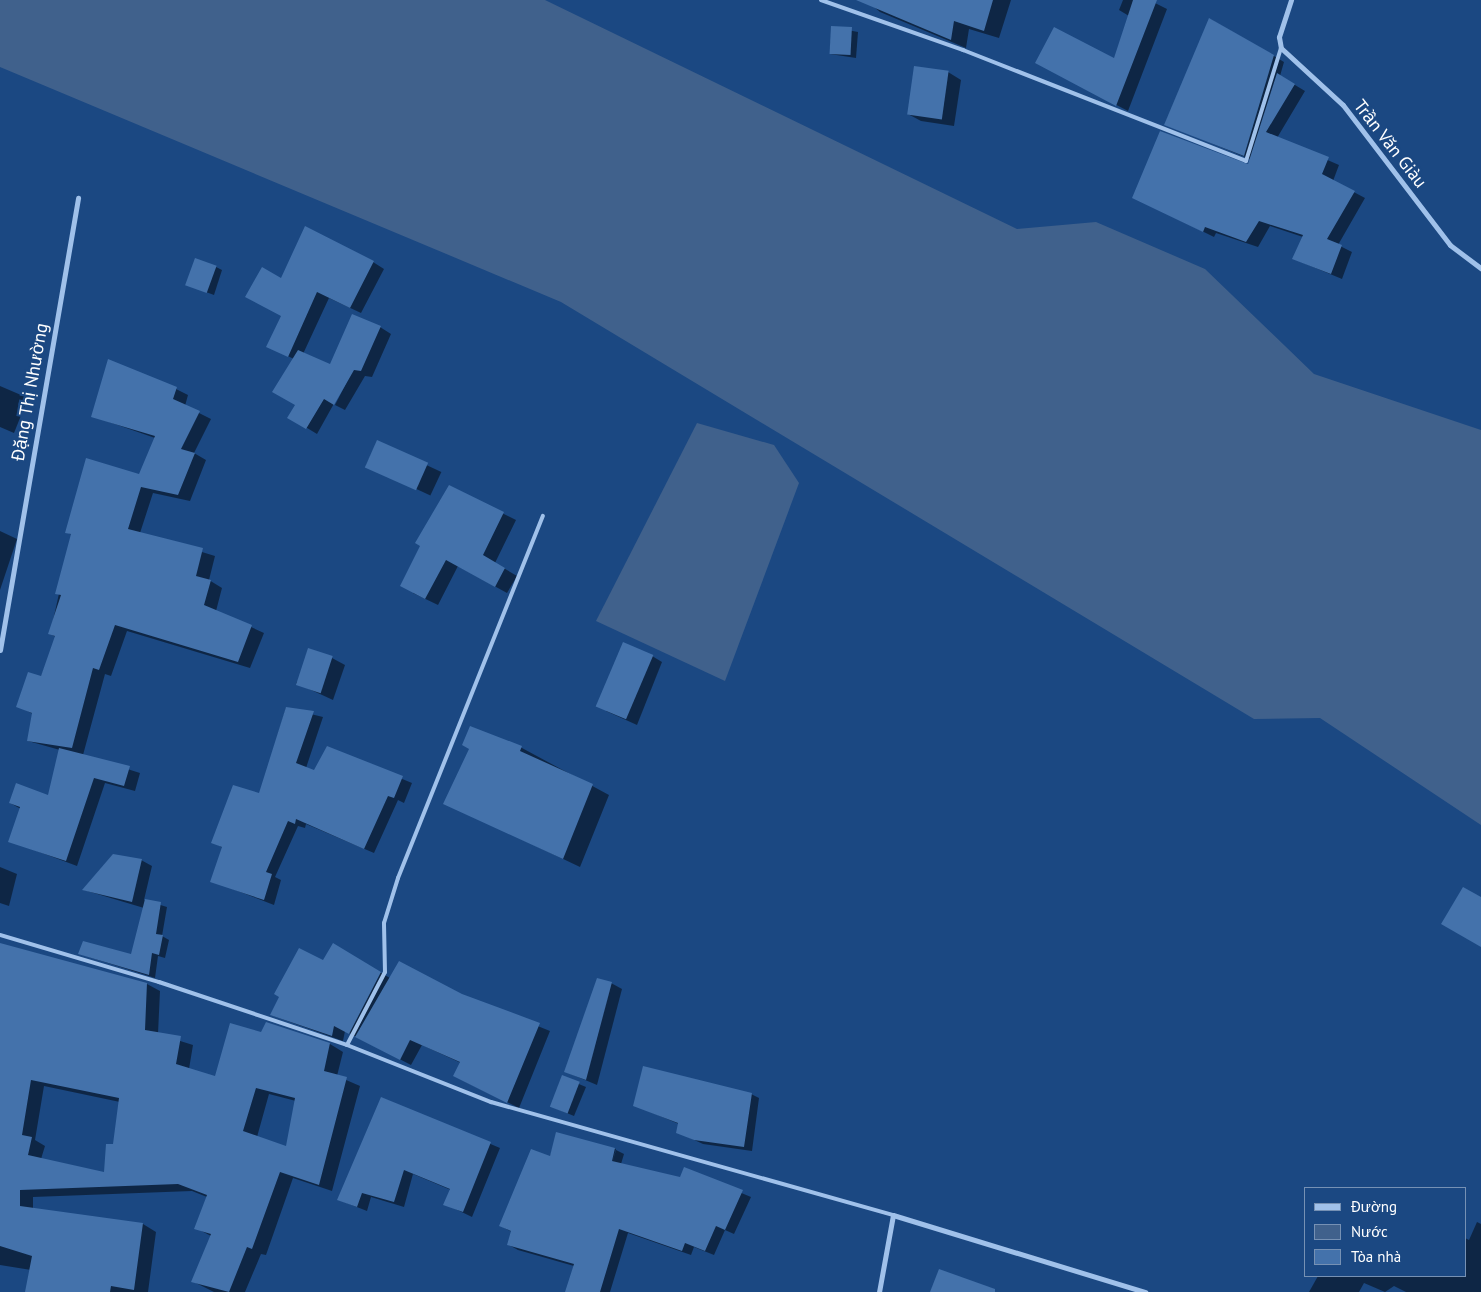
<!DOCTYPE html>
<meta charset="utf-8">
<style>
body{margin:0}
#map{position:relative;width:1481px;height:1292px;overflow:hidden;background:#1b4882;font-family:"PT Sans",sans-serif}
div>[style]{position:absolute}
.water>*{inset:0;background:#40618c}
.shadow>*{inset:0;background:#0007;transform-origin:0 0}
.building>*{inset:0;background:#4472ab;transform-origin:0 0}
.lane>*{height:4px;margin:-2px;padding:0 2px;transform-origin:2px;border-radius:2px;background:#a0c1ea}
.street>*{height:5px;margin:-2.5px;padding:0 2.5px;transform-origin:2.5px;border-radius:2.5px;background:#a0c1ea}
span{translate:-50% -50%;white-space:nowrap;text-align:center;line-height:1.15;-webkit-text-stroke:4.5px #1b4882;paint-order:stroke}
.street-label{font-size:18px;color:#fff}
.legend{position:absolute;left:1304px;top:1187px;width:162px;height:90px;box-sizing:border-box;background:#1b4882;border:1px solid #7691b4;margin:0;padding:6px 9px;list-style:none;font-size:15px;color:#fff}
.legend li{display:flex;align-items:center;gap:10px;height:25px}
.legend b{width:25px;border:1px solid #7691b4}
</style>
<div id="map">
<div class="water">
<i style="clip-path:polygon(0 0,545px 0,1017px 229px,1096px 222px,1205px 269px,1314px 374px,1481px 430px,1481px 825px,1320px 718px,1254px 719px,561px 302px,0 67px)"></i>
<i style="clip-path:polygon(697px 423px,774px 445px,799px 483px,725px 681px,596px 621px)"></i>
</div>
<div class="shadow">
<i style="clip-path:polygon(866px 0,1011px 0,999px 38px,969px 29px,966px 48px,880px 12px)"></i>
<i style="clip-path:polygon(1123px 0,1149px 0,1167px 9px,1128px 111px,1048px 69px,1114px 60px,1129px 16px,1119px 10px)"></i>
<i style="clip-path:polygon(1210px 19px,1284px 62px,1280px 76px,1305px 91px,1277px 138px,1339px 165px,1333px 181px,1365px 198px,1338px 245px,1352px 252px,1342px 279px,1294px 259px,1303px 237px,1270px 226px,1258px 247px,1216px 233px,1214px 237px,1145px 203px,1248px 166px,1250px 159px,1165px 124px)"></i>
<i style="clip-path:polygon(832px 27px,858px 32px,856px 58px,830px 54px)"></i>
<i style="clip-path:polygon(948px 72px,961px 80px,954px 126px,921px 121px,908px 114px)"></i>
<i style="clip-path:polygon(373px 262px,384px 269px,361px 313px,329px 298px,303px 354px,331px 366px,380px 327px,391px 334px,372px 377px,365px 376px,345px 410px,335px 405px,356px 364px,317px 434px,289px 417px,296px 405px,294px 359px,268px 347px,282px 316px,281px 280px)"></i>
<i style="clip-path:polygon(216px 267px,222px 270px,214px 295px,187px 285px)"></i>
<i style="clip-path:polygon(0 386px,28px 398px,14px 433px,0 427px)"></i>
<i style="clip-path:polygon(176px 389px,188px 395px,185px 406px,211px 419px,194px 453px,206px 460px,190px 501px,153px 493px,140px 533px,215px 556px,209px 580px,222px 588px,216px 611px,264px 633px,250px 668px,127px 631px,111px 676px,105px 674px,83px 755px,140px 773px,135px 791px,105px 783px,77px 866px,10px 841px,21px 809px,10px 803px,49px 796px,60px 750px,28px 741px,33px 714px,18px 706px,41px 677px,56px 637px,50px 634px,72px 535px,67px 532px,140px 475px,155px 438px,92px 416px)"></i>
<i style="left:377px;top:442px;width:71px;height:26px;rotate:25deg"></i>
<i style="clip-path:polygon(449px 487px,516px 520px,495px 563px,517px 576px,507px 593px,458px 566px,438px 605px,413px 593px)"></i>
<i style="clip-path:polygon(0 531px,17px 539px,0 590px)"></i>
<i style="clip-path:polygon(652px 656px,662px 662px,637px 725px,606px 711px)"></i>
<i style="clip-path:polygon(332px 658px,345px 665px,333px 700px,296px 683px)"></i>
<i style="clip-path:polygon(286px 708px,323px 717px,306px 768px,315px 772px,327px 748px,412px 783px,404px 803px,398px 800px,374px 853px,306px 824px,305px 828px,298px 826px,275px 877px,281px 880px,274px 905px,212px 881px,223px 848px,213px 842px,260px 794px)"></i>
<i style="clip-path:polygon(471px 728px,522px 748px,609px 795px,580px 867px,445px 803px,470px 749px)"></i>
<i style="clip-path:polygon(141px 860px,152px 866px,144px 900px,167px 907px,162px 936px,169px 940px,165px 958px,158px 956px,155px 978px,80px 954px,132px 956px,144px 908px,84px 890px)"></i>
<i style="clip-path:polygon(0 867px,17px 874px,9px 906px,0 903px)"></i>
<i style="clip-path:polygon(evenodd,0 944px,147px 984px,160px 991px,158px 1034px,193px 1045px,189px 1069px,216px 1077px,262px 1033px,330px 1044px,343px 1052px,337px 1076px,360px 1086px,332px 1191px,293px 1178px,266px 1255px,261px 1254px,245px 1292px,214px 1292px,192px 1281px,211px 1236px,196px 1228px,207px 1197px,192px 1191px,33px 1197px,33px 1209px,143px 1224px,156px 1232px,148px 1292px,53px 1292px,56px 1274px,0 1265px,0 944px,44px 1086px,120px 1102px,115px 1146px,105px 1173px,41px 1159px,45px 1146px,35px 1140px,44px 1086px,0 944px,269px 1094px,296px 1101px,287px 1148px,257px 1137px,269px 1094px)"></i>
<i style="clip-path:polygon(333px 945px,390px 978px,461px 995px,550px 1031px,519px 1108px,466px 1082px,461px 1063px,422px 1045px,411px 1065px,345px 1031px,343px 1041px,271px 1015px,323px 962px)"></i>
<i style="clip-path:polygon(611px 983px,622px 989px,597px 1085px,566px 1072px)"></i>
<i style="clip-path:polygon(562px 1077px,586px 1087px,574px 1116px,557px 1109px)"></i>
<i style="clip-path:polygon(751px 1094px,759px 1098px,752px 1151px,703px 1144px,677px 1132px,679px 1124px,634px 1105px)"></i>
<i style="clip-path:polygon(382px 1098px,500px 1148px,472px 1217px,445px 1204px,451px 1190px,413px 1174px,404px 1207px,371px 1197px,367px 1211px,339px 1200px)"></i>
<i style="clip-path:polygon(557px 1134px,616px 1149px,611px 1167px,616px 1150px,624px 1154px,621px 1164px,681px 1179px,684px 1169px,751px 1197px,734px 1234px,725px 1230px,714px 1255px,694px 1247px,691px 1255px,628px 1233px,610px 1292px,566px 1292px,574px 1266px,518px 1250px,509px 1245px,512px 1232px,501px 1226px,550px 1157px)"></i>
<i style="clip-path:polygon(1477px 1222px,1481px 1224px,1481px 1292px,1406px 1292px,1394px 1286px,1385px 1292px,1364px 1283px,1359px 1292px,1309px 1292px,1318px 1276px,1465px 1276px,1465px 1238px,1469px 1240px)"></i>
</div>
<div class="building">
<i style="clip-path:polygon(856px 0,993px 0,984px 31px,954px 21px,951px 40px)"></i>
<i style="clip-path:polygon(1133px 0,1157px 0,1116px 106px,1035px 63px,1054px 27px,1114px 58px)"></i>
<i style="clip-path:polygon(1209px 18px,1274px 55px,1244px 156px,1164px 125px)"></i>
<i style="left:831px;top:26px;width:21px;height:28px;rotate:3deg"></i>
<i style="left:914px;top:66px;width:35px;height:49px;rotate:8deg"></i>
<i style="clip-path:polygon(1277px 73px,1295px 84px,1266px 132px,1329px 157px,1322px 174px,1355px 191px,1327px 239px,1342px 245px,1331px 274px,1292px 259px,1303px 235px,1259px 221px,1246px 242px,1205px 227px,1203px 232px,1132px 198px,1160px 131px,1248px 164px)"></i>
<i style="clip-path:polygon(305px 226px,374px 261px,350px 308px,317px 292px,288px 357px,266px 347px,281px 316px,245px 297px,262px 267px,281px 278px)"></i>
<i style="left:195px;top:258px;width:23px;height:29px;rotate:20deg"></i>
<i style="clip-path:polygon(352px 314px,381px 326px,361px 371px,354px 370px,334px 405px,324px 399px,306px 429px,287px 418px,295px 405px,272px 392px,298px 350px,330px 364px)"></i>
<i style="clip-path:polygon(108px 359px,177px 387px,173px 399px,200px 411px,181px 449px,195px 453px,178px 495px,141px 487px,128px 529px,203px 548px,196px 576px,211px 580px,204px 605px,252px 625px,238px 662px,115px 625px,99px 670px,93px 668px,72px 748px,27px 741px,32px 713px,16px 707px,28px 672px,41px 676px,55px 636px,48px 634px,61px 595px,55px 594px,71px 534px,65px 533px,86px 458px,139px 474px,155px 436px,91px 417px)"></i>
<i style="left:377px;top:440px;width:56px;height:30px;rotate:24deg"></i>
<i style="clip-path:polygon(449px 485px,504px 512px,483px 555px,505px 568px,495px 587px,446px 560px,425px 599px,400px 586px,420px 546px,415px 543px)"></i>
<i style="left:623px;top:642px;width:33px;height:70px;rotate:23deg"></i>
<i style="left:308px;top:648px;width:26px;height:39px;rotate:18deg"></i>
<i style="clip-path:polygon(286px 707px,314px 711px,296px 763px,314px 770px,327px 746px,403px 776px,394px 798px,388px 796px,364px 849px,296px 819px,295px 824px,288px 821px,266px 872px,272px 874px,264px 900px,210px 882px,222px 847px,211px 843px,233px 785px,259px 793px)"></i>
<i style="clip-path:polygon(470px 726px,522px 746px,520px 751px,593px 784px,563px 859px,443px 804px,469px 749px,462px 745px)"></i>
<i style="clip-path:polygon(59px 748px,130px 766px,124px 786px,94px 778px,66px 861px,8px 842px,20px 807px,9px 803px,16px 783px,48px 795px)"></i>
<i style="clip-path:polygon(113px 854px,142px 859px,132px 902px,82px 890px)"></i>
<i style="clip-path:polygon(1463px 887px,1481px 897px,1481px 947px,1441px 924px)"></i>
<i style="clip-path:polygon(145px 899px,161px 902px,156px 934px,163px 935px,159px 955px,152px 953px,149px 975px,78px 954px,83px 941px,131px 954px)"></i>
<i style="clip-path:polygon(evenodd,0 943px,147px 983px,145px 1030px,181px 1036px,176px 1064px,215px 1076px,230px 1023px,261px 1032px,266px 1022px,330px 1043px,324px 1071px,347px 1077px,319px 1185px,280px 1172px,252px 1249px,247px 1247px,229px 1292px,191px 1282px,211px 1234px,194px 1229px,207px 1195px,178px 1184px,20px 1190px,20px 1206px,143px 1223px,134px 1290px,111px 1286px,110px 1292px,25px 1292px,32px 1256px,0 1246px,0 943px,31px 1080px,119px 1098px,113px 1144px,106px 1144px,104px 1172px,28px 1155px,32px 1137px,22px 1135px,31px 1080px,0 943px,256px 1088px,295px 1098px,286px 1146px,243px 1131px,256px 1088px)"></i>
<i style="clip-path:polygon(333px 943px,381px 972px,349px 1034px,334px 1026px,332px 1036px,270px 1015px,279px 997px,274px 994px,299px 948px,323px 960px)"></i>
<i style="clip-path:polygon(399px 961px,462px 994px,540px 1023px,507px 1103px,453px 1076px,460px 1062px,410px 1040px,400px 1060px,355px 1037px)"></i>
<i style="clip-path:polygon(597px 978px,612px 982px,586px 1080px,564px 1072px)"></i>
<i style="clip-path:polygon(643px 1066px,752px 1093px,744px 1147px,694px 1140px,676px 1133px,678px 1123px,633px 1106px)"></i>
<i style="left:562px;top:1075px;width:19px;height:34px;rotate:21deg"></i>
<i style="clip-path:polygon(381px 1097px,491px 1142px,463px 1212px,443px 1205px,450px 1189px,404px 1170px,394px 1202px,362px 1193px,357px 1207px,337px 1200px)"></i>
<i style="clip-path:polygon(556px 1132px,615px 1148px,612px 1161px,680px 1177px,684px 1167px,743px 1190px,725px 1230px,716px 1226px,705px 1251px,685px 1243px,682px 1251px,619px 1229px,600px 1292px,565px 1292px,574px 1264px,507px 1245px,511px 1231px,499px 1226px,531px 1149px,550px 1156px)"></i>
<i style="clip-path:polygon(939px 1269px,995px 1289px,995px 1292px,930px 1292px)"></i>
</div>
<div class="lane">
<i style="left:821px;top:0;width:151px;rotate:19.4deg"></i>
<i style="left:963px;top:50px;width:304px;rotate:21.4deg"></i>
<i style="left:1246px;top:161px;width:118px;rotate:-72.8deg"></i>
<i style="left:0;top:935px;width:166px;rotate:16.5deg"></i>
<i style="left:159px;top:982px;width:198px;rotate:18.5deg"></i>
<i style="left:347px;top:1045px;width:155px;rotate:21.6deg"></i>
<i style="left:491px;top:1102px;width:418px;rotate:15.7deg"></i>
<i style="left:347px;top:1045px;width:82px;rotate:-62.5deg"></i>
<i style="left:385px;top:972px;width:49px;rotate:-91.2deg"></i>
<i style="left:384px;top:923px;width:47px;rotate:-72.7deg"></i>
<i style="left:398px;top:878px;width:390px;rotate:-68.2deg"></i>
</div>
<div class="street">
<i style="left:1291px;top:0;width:39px;rotate:108deg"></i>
<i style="left:1279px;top:37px;width:11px;rotate:80deg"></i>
<i style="left:1281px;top:48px;width:84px;rotate:42.6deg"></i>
<i style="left:1343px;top:105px;width:176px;rotate:52.6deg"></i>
<i style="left:1450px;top:245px;width:39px;rotate:37deg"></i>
<i style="left:0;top:650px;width:459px;rotate:-80.2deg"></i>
<i style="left:879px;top:1292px;width:78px;rotate:-79.7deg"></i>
<i style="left:893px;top:1215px;width:264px;rotate:17deg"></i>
</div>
<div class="street-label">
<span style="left:1390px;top:144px;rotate:52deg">Trần Văn Giàu</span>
<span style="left:30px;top:392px;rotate:-80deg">Đặng Thị Nhường</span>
</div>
<ul class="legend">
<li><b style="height:6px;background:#a0c1ea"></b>Đường</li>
<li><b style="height:14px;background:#40618c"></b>Nước</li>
<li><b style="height:14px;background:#4472ab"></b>Tòa nhà</li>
</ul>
</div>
